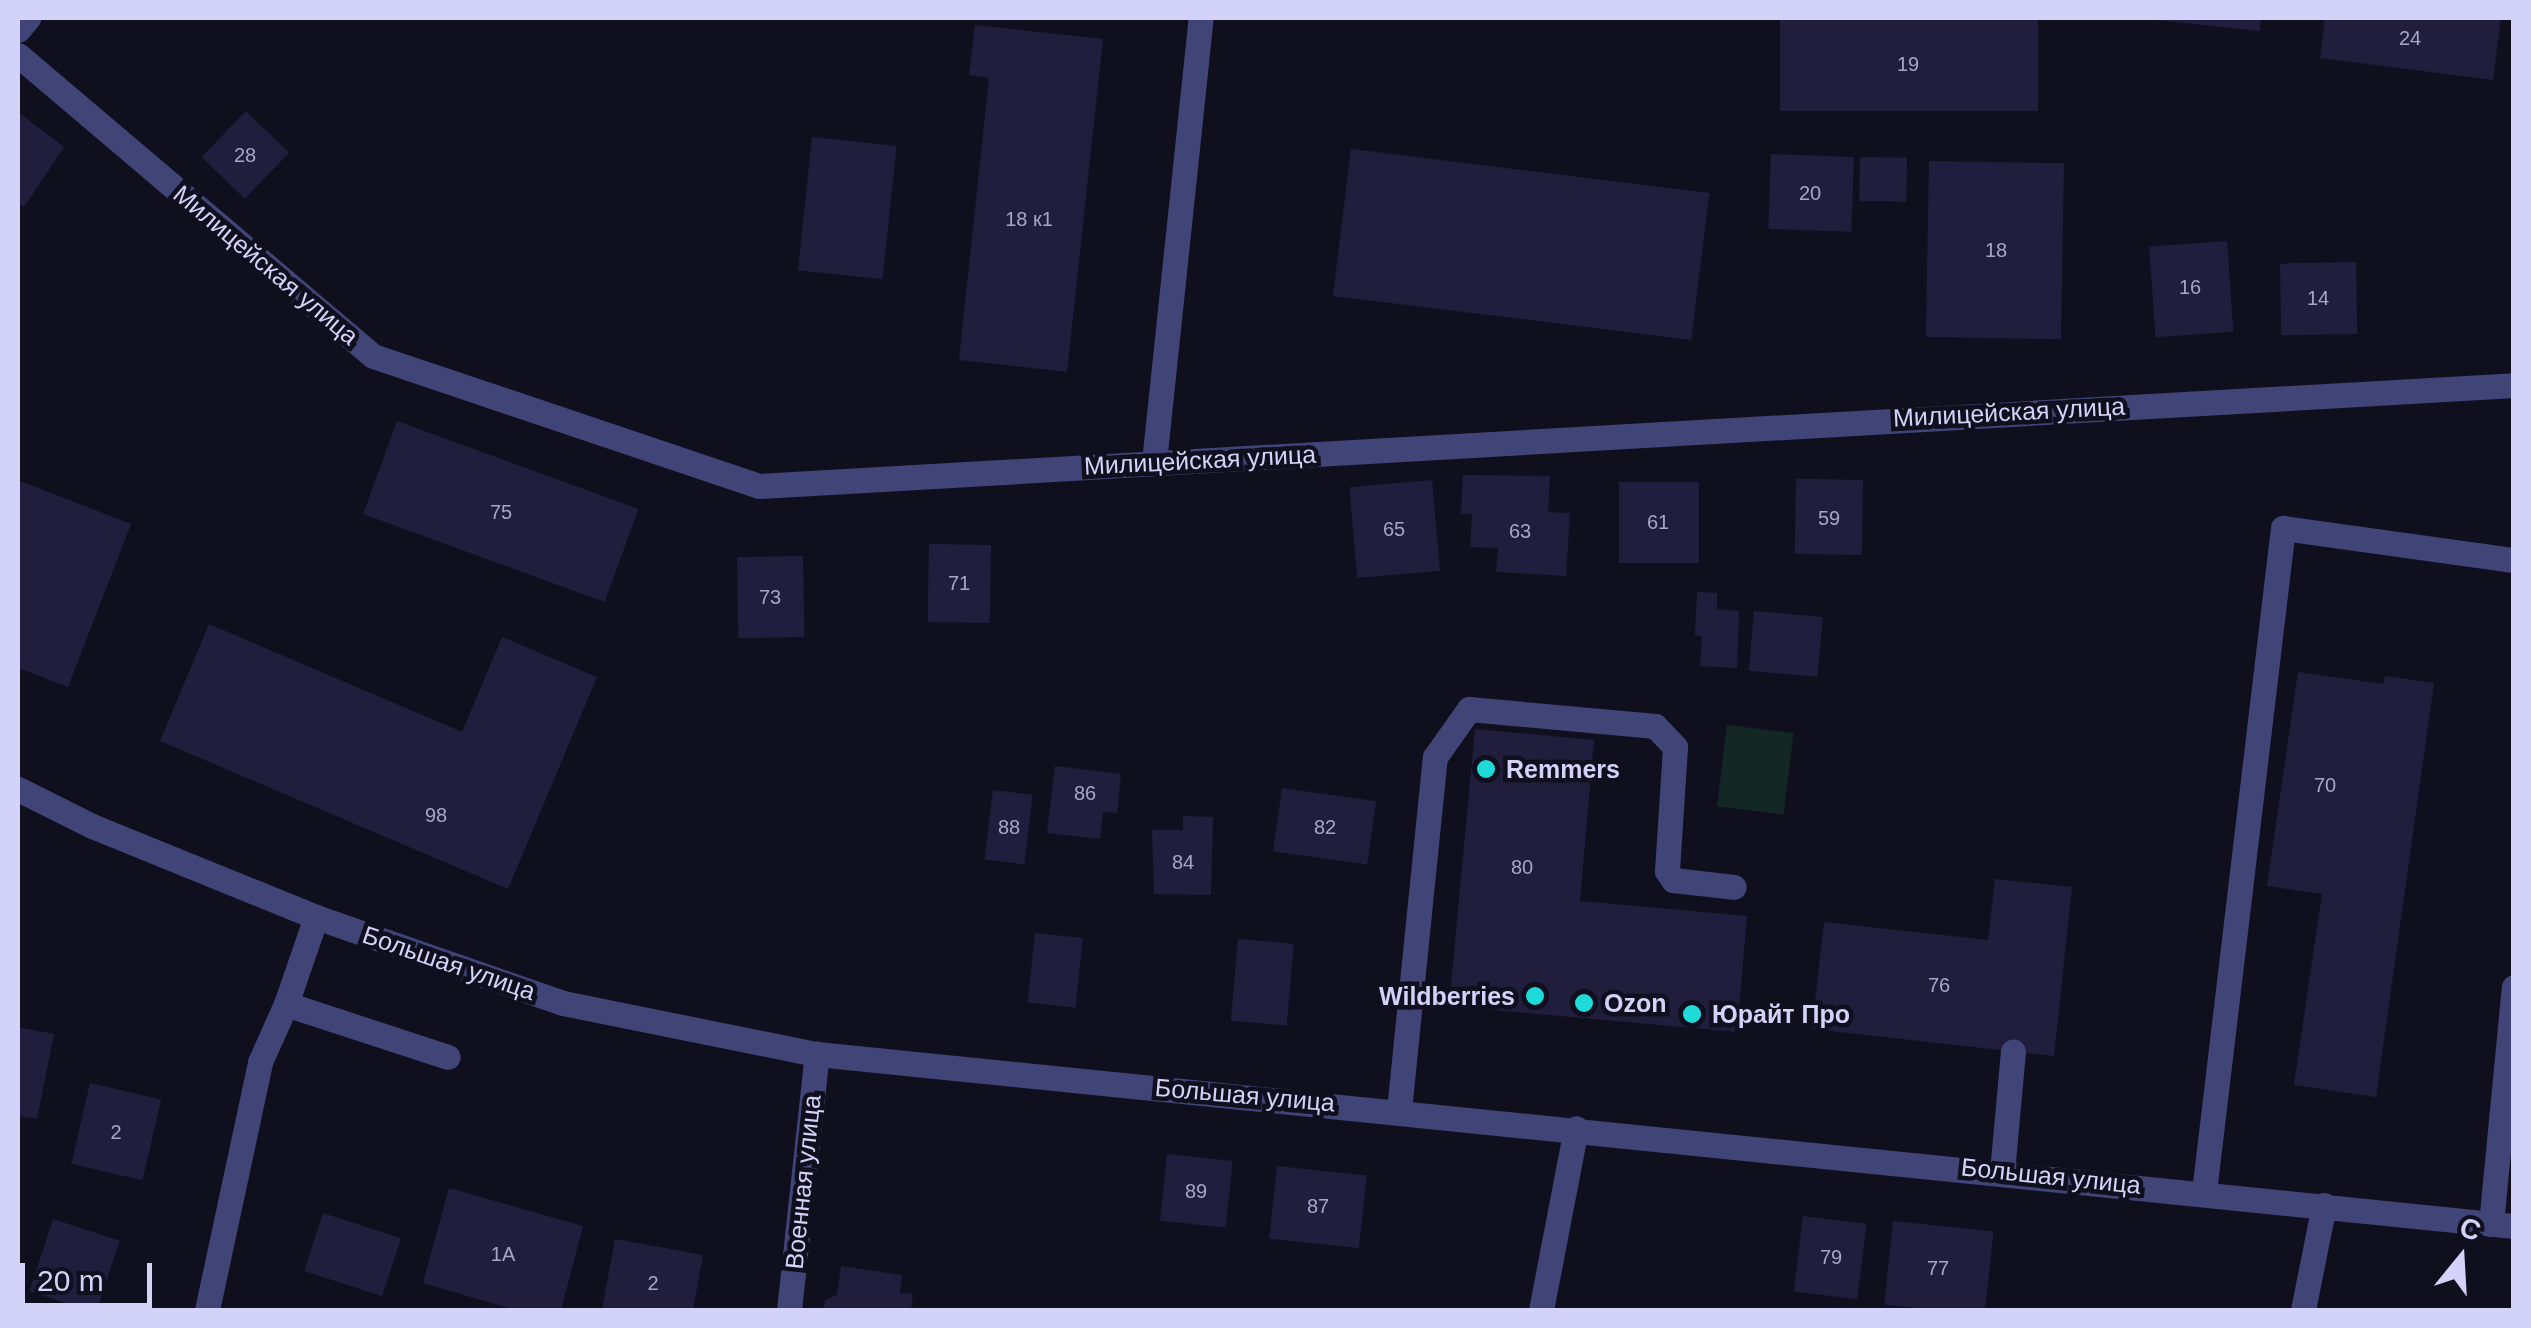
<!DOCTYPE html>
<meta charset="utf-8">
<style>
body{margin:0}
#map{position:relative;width:2531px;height:1328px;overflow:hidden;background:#100f1e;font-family:Helvetica,sans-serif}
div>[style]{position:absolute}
.green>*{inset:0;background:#132724;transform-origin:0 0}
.building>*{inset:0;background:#211e3d;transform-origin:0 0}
.minor>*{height:25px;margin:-12.5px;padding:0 12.5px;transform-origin:12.5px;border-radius:12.5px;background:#404477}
.dots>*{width:28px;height:28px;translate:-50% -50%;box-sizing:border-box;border:5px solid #100f1e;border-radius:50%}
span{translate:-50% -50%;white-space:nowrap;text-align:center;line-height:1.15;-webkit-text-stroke:9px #100f1e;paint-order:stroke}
.number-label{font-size:20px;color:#a6a5ca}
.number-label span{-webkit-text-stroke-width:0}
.street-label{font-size:25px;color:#d3d2f9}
.poi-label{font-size:25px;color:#d3d2f9;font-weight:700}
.left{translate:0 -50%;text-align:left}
.right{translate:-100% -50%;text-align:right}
.frame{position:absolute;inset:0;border:20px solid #d3d2f9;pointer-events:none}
.north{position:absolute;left:2411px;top:1208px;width:100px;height:100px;-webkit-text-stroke:8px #100f1e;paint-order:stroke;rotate:18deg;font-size:28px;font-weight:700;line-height:40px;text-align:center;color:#d3d2f9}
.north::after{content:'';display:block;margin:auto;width:35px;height:45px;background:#d3d2f9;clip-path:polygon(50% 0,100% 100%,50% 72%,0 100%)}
.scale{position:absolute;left:20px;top:1263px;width:132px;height:45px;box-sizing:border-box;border:5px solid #d3d2f9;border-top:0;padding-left:12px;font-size:30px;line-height:35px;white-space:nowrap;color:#d3d2f9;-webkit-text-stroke:8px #100f1e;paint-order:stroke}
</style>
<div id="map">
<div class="green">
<i style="left:1727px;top:725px;width:67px;height:82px;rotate:7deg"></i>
</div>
<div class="building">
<i style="left:1780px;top:18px;width:258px;height:93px"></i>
<i style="clip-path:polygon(2138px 18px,2261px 18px,2260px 31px)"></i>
<i style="clip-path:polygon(2325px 18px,2501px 18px,2493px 80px,2320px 58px)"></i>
<i style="clip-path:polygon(975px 25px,1103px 39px,1067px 372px,959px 360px,989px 78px,969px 75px)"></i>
<i style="left:246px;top:111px;width:60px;height:64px;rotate:44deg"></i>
<i style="clip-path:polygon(18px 112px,64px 147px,24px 207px,18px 203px)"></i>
<i style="left:812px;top:137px;width:85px;height:134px;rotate:6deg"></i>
<i style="left:1351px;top:149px;width:361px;height:148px;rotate:7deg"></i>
<i style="left:1771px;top:154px;width:83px;height:75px;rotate:2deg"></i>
<i style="left:1860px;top:157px;width:47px;height:44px;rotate:1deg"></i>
<i style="left:1929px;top:161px;width:135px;height:176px;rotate:1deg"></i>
<i style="left:2227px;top:241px;width:91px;height:78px;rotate:86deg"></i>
<i style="left:2356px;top:262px;width:72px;height:76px;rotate:89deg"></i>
<i style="left:397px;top:421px;width:257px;height:99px;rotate:20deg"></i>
<i style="clip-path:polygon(1463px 475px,1550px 476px,1548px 512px,1570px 513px,1566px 576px,1496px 572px,1498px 548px,1470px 547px,1472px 514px,1461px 514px)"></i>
<i style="clip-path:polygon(18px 480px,131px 524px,68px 687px,18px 668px)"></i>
<i style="left:1432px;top:480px;width:91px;height:83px;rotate:85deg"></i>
<i style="left:1863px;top:480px;width:75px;height:67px;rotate:91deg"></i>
<i style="left:1699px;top:482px;width:81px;height:80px;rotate:90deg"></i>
<i style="left:929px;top:544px;width:62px;height:78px;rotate:1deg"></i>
<i style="left:803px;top:556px;width:81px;height:66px;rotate:89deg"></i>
<i style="clip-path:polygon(1697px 592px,1717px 593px,1717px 609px,1739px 611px,1737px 668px,1700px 666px,1702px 637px,1695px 635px)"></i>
<i style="left:1754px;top:611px;width:69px;height:60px;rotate:5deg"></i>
<i style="clip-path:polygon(209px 624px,462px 732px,502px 637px,597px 677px,508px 889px,160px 741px)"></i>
<i style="clip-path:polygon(2298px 672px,2383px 684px,2385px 676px,2434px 683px,2376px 1097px,2294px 1085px,2322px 894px,2267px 886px)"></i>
<i style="clip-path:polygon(1475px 729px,1594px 740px,1580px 901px,1747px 916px,1737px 1032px,1449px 1006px)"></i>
<i style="clip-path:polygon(1055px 766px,1121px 774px,1117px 813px,1103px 812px,1100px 839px,1047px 833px)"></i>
<i style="left:1282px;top:788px;width:95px;height:64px;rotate:8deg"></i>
<i style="left:993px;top:790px;width:40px;height:70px;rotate:7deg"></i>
<i style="clip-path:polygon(1183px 816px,1213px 817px,1211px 895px,1154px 894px,1152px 830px,1183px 830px)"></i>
<i style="clip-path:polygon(1995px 879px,2072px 887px,2054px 1056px,1812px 1029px,1824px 922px,1988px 940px)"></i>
<i style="left:1035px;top:933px;width:48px;height:70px;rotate:6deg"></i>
<i style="left:1238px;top:939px;width:56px;height:82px;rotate:5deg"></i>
<i style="clip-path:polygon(18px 1027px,54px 1034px,37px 1119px,18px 1116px)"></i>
<i style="left:90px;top:1083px;width:73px;height:83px;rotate:13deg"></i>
<i style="left:1167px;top:1154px;width:66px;height:67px;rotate:6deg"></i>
<i style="left:1277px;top:1166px;width:90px;height:73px;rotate:6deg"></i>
<i style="clip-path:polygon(449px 1188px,583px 1226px,561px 1310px,515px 1310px,423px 1283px)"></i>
<i style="left:323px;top:1213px;width:82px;height:61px;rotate:18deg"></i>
<i style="left:1803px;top:1216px;width:64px;height:76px;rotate:7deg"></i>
<i style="left:53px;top:1219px;width:70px;height:76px;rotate:18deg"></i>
<i style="left:1893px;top:1221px;width:101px;height:84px;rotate:6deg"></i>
<i style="clip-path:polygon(615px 1239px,703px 1255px,693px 1310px,602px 1310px)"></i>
<i style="clip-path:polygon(841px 1266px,902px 1275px,900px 1293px,913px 1294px,911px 1310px,823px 1310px,825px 1300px,837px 1295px)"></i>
</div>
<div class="minor">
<i style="left:18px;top:30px;width:16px;rotate:-50deg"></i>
<i style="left:18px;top:55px;width:465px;rotate:40.3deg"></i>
<i style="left:373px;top:356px;width:407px;rotate:18.6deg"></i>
<i style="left:759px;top:486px;width:1758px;rotate:-3.29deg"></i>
<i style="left:1154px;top:462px;width:446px;rotate:-84deg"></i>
<i style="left:18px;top:789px;width:83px;rotate:26.6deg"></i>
<i style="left:92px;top:826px;width:242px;rotate:22.1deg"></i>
<i style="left:316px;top:917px;width:262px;rotate:19.2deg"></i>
<i style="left:563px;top:1003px;width:259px;rotate:11.4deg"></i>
<i style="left:817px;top:1054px;width:1706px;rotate:5.79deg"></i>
<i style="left:286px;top:1004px;width:170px;rotate:18.1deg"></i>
<i style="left:1399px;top:1110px;width:355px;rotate:-84.2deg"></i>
<i style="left:1435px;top:757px;width:59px;rotate:-54.7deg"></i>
<i style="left:1469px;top:709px;width:187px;rotate:5.2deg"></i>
<i style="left:1655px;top:726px;width:29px;rotate:46deg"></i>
<i style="left:1675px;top:747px;width:124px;rotate:93.7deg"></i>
<i style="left:1667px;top:871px;width:11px;rotate:56deg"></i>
<i style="left:1673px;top:880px;width:61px;rotate:6.5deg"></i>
<i style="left:2002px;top:1172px;width:121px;rotate:-84.8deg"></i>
<i style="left:2204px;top:1192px;width:669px;rotate:-83.22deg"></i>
<i style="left:2283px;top:528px;width:233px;rotate:7.9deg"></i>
<i style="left:2491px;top:1224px;width:238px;rotate:-84.5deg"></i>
<i style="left:207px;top:1310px;width:254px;rotate:-77.9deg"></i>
<i style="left:260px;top:1062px;width:64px;rotate:-65.9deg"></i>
<i style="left:286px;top:1004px;width:92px;rotate:-71deg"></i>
<i style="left:789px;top:1310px;width:258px;rotate:-83.8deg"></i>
<i style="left:1541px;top:1310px;width:185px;rotate:-79.1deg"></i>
<i style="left:2303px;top:1310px;width:107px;rotate:-78.7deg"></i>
</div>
<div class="dots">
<i style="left:1486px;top:769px;background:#1edad9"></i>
<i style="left:1535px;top:996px;background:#1edad9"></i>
<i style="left:1584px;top:1003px;background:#1edad9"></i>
<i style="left:1692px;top:1014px;background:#1edad9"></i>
</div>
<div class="number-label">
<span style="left:2410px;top:38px">24</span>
<span style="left:1908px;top:64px">19</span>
<span style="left:245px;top:155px">28</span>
<span style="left:1810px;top:193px">20</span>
<span style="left:1029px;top:219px">18 к1</span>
<span style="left:1996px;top:250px">18</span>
<span style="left:2190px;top:287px">16</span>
<span style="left:2318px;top:298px">14</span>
<span style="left:501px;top:512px">75</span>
<span style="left:1829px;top:518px">59</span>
<span style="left:1658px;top:522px">61</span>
<span style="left:1394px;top:529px">65</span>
<span style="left:1520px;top:531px">63</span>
<span style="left:959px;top:583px">71</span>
<span style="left:770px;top:597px">73</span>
<span style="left:2325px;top:785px">70</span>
<span style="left:1085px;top:793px">86</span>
<span style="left:436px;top:815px">98</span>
<span style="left:1009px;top:827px">88</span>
<span style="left:1325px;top:827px">82</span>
<span style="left:1183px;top:862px">84</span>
<span style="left:1522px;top:867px">80</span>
<span style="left:1939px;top:985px">76</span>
<span style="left:116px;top:1132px">2</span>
<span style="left:1196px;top:1191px">89</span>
<span style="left:1318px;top:1206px">87</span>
<span style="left:503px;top:1254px">1А</span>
<span style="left:1831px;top:1257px">79</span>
<span style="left:1938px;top:1268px">77</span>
<span style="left:653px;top:1283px">2</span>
</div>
<div class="street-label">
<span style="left:266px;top:265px;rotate:40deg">Милицейская улица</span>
<span style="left:2009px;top:412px;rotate:-3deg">Милицейская улица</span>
<span style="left:1200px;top:460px;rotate:-3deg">Милицейская улица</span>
<span style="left:449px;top:963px;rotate:19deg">Большая улица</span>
<span style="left:1245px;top:1095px;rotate:5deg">Большая улица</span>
<span style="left:2051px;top:1176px;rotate:6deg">Большая улица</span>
<span style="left:803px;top:1182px;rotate:-84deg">Военная улица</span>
</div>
<div class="poi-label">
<span class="left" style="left:1506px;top:769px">Remmers</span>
<span class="right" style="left:1515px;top:996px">Wildberries</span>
<span class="left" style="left:1604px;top:1003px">Ozon</span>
<span class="left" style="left:1712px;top:1014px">Юрайт Про</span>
</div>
<div class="frame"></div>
<div class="north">С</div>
<div class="scale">20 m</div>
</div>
